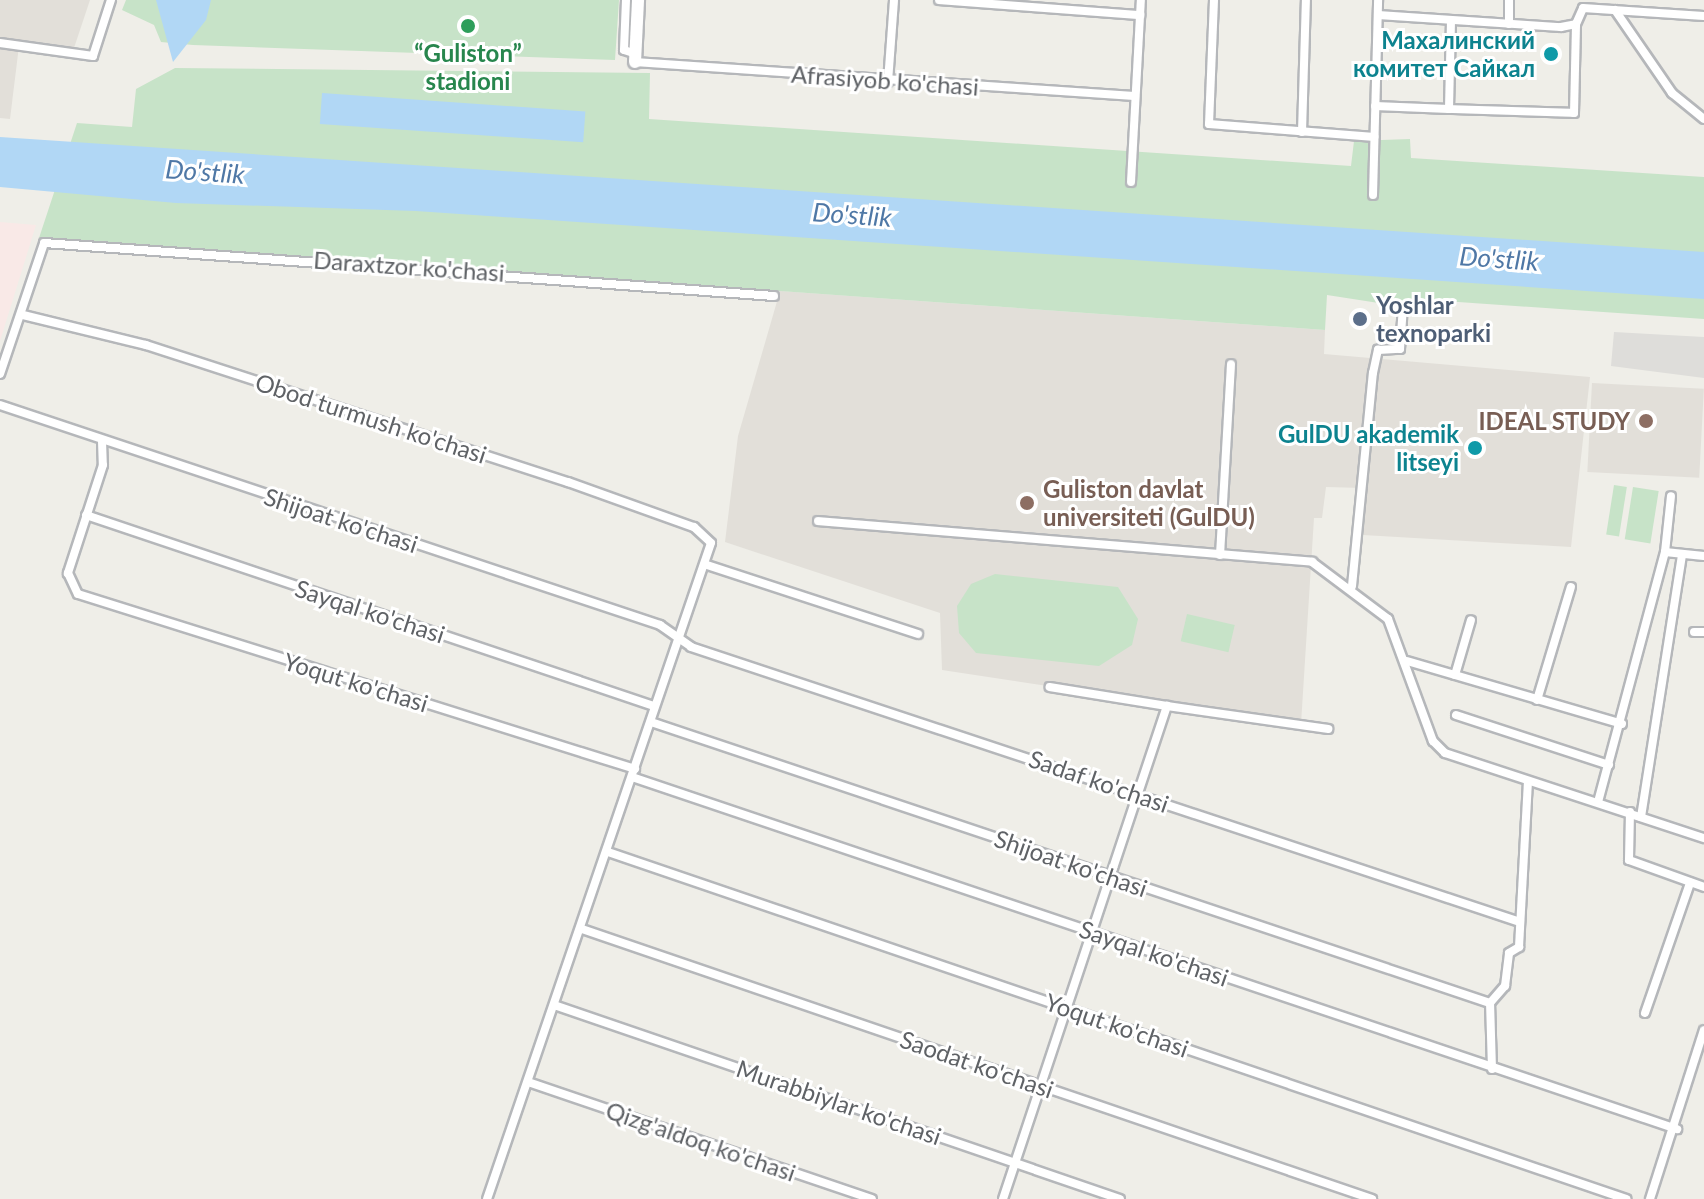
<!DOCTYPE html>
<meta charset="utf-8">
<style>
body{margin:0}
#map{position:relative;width:1704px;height:1199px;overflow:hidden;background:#efeee8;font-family:Lato,sans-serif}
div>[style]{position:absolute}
.industrial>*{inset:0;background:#deddda}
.education>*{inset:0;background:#e2dfd9;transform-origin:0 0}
.medical>*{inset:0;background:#f9e9e7}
.green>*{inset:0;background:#c7e3c8;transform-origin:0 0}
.water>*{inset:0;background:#b1d7f5;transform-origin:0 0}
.roads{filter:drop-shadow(2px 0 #b5b7ba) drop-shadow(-2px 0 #b5b7ba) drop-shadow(0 2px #b5b7ba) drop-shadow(0 -2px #b5b7ba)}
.street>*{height:8px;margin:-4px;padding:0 4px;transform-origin:4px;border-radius:4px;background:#fff}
.secondary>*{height:12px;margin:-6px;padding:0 6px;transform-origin:6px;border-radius:6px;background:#fff}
.dots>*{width:22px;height:22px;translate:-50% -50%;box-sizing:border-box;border:4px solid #fff;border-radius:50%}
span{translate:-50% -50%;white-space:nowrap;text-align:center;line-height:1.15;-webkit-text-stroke:6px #fff;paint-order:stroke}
.culture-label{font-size:24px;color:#0d838f;font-weight:700}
.right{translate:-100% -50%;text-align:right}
.leisure-label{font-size:24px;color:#27864d;font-weight:700}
.street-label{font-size:24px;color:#5f6266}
.service-label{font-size:24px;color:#4e5e75;font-weight:700}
.left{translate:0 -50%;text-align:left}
.education-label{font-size:24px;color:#785e54;font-weight:700}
.water-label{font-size:26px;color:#4f78a6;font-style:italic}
</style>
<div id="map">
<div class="industrial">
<i style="clip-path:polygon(1614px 332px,1704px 337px,1704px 378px,1611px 366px)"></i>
</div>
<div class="education">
<i style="clip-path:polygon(0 0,90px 0,73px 51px,0 42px)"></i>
<i style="clip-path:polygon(0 44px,19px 46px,10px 119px,0 118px)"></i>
<i style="clip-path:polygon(780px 291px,1325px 330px,1324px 354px,1590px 377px,1571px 547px,1363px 535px,1363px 488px,1326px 487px,1322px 518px,1314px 518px,1301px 724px,942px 670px,940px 613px,725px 542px,738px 436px)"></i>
<i style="left:1592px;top:383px;width:112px;height:89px;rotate:3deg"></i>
</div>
<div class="medical">
<i style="clip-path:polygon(0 222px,36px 225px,0 341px)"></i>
</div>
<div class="green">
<i style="clip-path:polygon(126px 0,619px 0,615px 60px,193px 45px,161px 42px,154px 25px,122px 10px)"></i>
<i style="clip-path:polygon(175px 68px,650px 73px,649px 119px,1351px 166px,1354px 141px,1410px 139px,1411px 158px,1704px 177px,1704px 319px,1444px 301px,1398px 306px,1327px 295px,1325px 330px,39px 238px,77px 123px,132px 127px,136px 89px)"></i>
<i style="left:1614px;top:485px;width:13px;height:50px;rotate:9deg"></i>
<i style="left:1633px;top:487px;width:26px;height:53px;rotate:9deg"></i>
<i style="clip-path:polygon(995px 574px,1118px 587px,1138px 619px,1132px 645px,1099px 666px,976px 653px,959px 633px,957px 606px,971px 584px)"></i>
<i style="left:1187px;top:614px;width:49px;height:28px;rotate:13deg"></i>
</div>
<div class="water">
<i style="clip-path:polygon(156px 0,211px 0,206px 20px,173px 62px)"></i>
<i style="left:322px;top:93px;width:264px;height:31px;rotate:4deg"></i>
<i style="clip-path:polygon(0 137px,1704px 252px,1704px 299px,416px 211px,176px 203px,0 187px)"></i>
</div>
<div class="roads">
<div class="street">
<i style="left:626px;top:0;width:50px;rotate:92.3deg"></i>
<i style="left:624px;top:50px;width:13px;rotate:18deg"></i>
<i style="left:939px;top:0;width:202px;rotate:4.3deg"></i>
<i style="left:1214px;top:0;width:124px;rotate:92.3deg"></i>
<i style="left:1209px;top:124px;width:166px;rotate:4.5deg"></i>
<i style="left:1615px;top:10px;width:101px;rotate:55.5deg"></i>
<i style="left:1672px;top:93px;width:41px;rotate:39.1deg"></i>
<i style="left:1378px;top:15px;width:183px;rotate:3.8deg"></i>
<i style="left:1561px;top:27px;width:15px;rotate:-11deg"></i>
<i style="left:1576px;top:24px;width:17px;rotate:-66deg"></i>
<i style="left:1583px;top:8px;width:121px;rotate:3.8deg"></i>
<i style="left:1509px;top:24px;width:24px;rotate:-90deg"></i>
<i style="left:0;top:43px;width:94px;rotate:8deg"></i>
<i style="left:93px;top:56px;width:59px;rotate:-72.2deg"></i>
<i style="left:635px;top:62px;width:500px;rotate:3.9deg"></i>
<i style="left:888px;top:82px;width:82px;rotate:-85.8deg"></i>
<i style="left:1375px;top:106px;width:74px;rotate:2.3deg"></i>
<i style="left:1449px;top:109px;width:88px;rotate:-88.7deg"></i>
<i style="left:1449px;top:109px;width:125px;rotate:1.8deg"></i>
<i style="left:1574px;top:113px;width:89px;rotate:-88.7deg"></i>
<i style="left:1302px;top:132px;width:132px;rotate:-88.3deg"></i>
<i style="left:1131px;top:182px;width:182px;rotate:-86.9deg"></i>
<i style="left:1373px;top:195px;width:195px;rotate:-88.5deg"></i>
<i style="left:23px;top:315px;width:127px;rotate:13.7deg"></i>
<i style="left:146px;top:345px;width:444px;rotate:18deg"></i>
<i style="left:568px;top:482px;width:134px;rotate:19.7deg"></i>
<i style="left:694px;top:527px;width:23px;rotate:43deg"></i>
<i style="left:711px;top:543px;width:693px;rotate:108.85deg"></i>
<i style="left:0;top:374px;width:138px;rotate:-71.4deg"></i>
<i style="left:44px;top:243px;width:732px;rotate:4.15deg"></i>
<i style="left:0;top:405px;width:696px;rotate:18.43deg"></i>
<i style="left:660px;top:625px;width:38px;rotate:35deg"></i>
<i style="left:691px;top:647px;width:873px;rotate:18.35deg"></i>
<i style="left:102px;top:441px;width:24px;rotate:88deg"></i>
<i style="left:103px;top:465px;width:114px;rotate:108deg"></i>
<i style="left:68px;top:573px;width:23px;rotate:65deg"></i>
<i style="left:78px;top:594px;width:584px;rotate:17.44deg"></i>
<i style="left:86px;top:515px;width:599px;rotate:18.59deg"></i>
<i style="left:818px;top:521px;width:496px;rotate:4.7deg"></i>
<i style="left:1312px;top:562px;width:95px;rotate:36.9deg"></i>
<i style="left:1388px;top:619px;width:130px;rotate:69.8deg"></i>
<i style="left:1433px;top:741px;width:17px;rotate:45deg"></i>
<i style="left:1445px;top:753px;width:273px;rotate:18.2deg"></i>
<i style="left:1665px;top:552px;width:56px;rotate:-83.9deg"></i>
<i style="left:1220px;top:555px;width:191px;rotate:-86.7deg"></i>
<i style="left:707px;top:565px;width:222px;rotate:18.1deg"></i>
<i style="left:1352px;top:586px;width:214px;rotate:-84.4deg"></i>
<i style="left:1373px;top:373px;width:24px;rotate:-78deg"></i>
<i style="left:1378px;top:350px;width:22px;rotate:-3deg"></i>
<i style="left:1400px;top:349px;width:32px;rotate:-86deg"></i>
<i style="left:1694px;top:632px;width:10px"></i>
<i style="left:1407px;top:661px;width:224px;rotate:16.3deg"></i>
<i style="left:1455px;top:675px;width:57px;rotate:-73.8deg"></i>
<i style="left:1537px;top:700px;width:118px;rotate:-73.3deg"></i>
<i style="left:1167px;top:706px;width:163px;rotate:8.1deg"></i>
<i style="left:1456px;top:715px;width:161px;rotate:18.1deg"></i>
<i style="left:651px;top:722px;width:885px;rotate:18.52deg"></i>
<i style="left:632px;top:777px;width:1103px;rotate:18.62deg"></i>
<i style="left:1598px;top:802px;width:259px;rotate:-75deg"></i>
<i style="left:1665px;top:552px;width:39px;rotate:6deg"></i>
<i style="left:1630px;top:812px;width:48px;rotate:91.2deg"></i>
<i style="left:1629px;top:860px;width:80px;rotate:19.8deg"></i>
<i style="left:1641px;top:817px;width:266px;rotate:-81.1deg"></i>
<i style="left:608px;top:852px;width:1076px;rotate:18.82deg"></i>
<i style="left:582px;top:929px;width:835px;rotate:18.87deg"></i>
<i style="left:557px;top:1006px;width:595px;rotate:18.92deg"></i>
<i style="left:1645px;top:1013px;width:138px;rotate:-70.9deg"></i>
<i style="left:1492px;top:1069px;width:66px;rotate:-91.7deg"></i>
<i style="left:1490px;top:1003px;width:23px;rotate:-49deg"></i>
<i style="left:1505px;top:986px;width:33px;rotate:-83deg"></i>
<i style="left:1509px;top:953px;width:12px;rotate:-31deg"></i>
<i style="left:1519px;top:947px;width:166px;rotate:-86.9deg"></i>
<i style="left:531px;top:1083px;width:360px;rotate:18.8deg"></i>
<i style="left:1003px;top:1199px;width:520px;rotate:-71.6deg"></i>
<i style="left:1167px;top:706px;width:119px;rotate:-170.8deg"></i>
<i style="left:1650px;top:1199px;width:177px;rotate:-72.3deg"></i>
</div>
<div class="secondary">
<i style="left:635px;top:62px;width:62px;rotate:-87.2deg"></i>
</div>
</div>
<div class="dots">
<i style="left:468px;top:26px;background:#2e9e5b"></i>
<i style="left:1551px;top:54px;background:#0f9aa8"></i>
<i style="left:1360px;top:319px;background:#5c6f8a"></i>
<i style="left:1646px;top:421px;background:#8d6e63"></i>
<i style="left:1475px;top:448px;background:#0f9aa8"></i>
<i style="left:1027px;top:503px;background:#8d6e63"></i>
</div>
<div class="culture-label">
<span class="right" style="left:1535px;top:54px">Махалинский<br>комитет Сайкал</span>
<span class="right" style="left:1459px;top:448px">GulDU akademik<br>litseyi</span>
</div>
<div class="leisure-label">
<span style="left:468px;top:67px">“Guliston”<br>stadioni</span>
</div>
<div class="street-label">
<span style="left:885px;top:80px;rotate:4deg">Afrasiyob ko'chasi</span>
<span style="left:409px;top:266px;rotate:4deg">Daraxtzor ko'chasi</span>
<span style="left:371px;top:418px;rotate:18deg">Obod turmush ko'chasi</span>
<span style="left:341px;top:520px;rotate:18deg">Shijoat ko'chasi</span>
<span style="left:370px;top:611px;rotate:18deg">Sayqal ko'chasi</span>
<span style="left:356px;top:682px;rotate:17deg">Yoqut ko'chasi</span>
<span style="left:1099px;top:781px;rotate:19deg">Sadaf ko'chasi</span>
<span style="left:1071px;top:863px;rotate:19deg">Shijoat ko'chasi</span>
<span style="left:1154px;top:953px;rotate:19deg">Sayqal ko'chasi</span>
<span style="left:1117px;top:1025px;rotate:19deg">Yoqut ko'chasi</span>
<span style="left:977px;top:1064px;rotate:19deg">Saodat ko'chasi</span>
<span style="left:839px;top:1102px;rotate:19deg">Murabbiylar ko'chasi</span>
<span style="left:701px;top:1141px;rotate:19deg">Qizg'aldoq ko'chasi</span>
</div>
<div class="service-label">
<span class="left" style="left:1376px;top:319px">Yoshlar<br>texnoparki</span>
</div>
<div class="education-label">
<span class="right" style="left:1630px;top:421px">IDEAL STUDY</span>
<span class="left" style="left:1043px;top:503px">Guliston davlat<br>universiteti (GulDU)</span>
</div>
<div class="water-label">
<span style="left:205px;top:172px;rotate:4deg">Do'stlik</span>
<span style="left:852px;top:215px;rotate:4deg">Do'stlik</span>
<span style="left:1499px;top:259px;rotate:4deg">Do'stlik</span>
</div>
</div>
